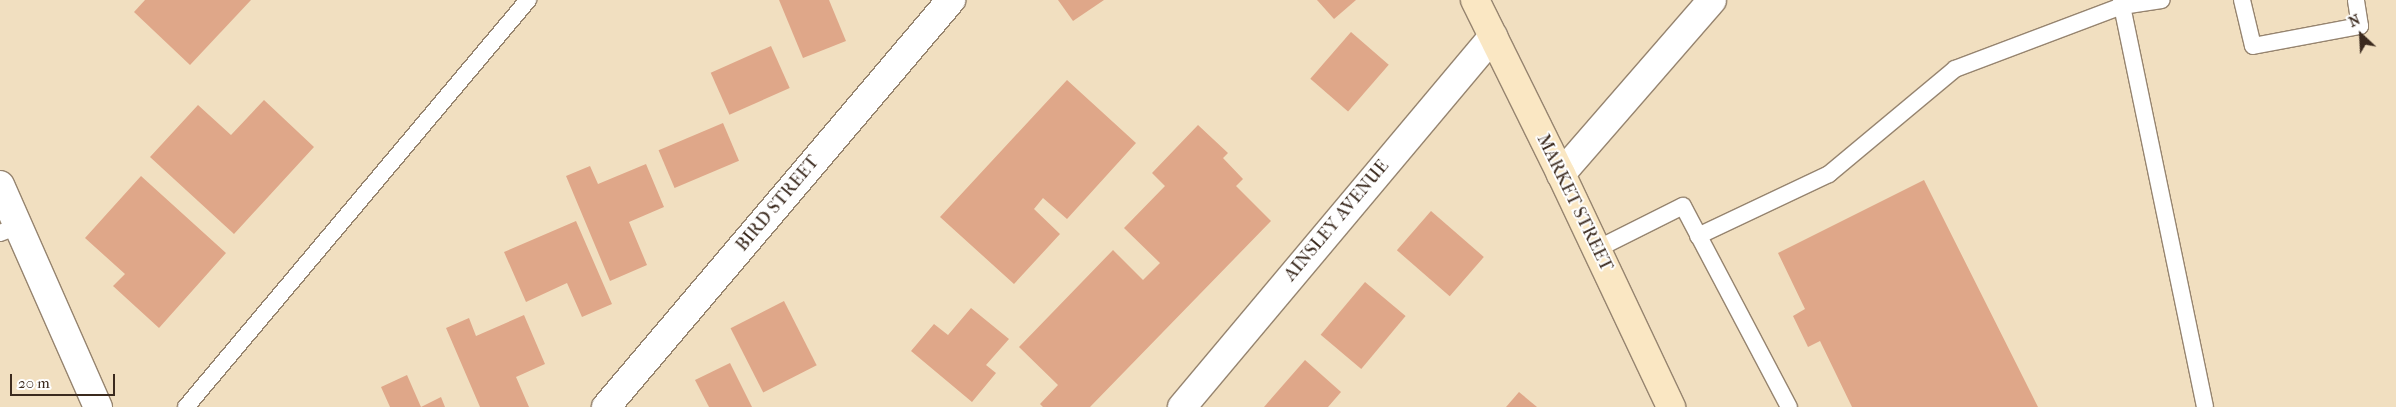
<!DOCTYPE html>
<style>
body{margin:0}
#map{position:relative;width:2396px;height:407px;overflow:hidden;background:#f1dfc0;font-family:"IM FELL French Canon",serif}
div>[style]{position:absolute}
.building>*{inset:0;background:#dfa789;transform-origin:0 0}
.roads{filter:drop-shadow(1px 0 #96846f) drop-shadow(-1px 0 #96846f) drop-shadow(0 1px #96846f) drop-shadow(0 -1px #96846f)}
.lane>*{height:16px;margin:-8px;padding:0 8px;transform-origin:8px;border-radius:8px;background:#fff}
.street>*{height:28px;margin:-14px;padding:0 14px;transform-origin:14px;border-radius:14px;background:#fff}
.secondary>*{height:28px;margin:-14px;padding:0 14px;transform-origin:14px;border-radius:14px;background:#fae7c3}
span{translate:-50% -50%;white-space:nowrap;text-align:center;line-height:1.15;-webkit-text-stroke:4px #fff;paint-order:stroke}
.street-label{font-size:18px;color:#3b2a1e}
.north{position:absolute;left:2336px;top:10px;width:50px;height:50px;-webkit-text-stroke:4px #fff;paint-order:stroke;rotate:335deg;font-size:14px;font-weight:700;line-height:20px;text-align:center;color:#3b2a1e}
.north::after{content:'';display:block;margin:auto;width:18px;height:22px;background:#3b2a1e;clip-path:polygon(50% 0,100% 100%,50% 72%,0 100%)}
.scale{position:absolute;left:10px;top:374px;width:105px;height:22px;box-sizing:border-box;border:2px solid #3b2a1e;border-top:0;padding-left:6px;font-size:15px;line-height:18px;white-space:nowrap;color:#3b2a1e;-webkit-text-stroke:4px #fff;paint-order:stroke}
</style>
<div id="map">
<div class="building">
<i style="clip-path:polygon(145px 0,251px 0,190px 65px,134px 12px)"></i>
<i style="clip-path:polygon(779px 0,829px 0,846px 41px,803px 58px)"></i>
<i style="clip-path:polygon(1058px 0,1104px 0,1073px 21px)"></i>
<i style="clip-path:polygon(1317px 0,1356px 0,1334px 19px)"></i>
<i style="left:1351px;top:32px;width:50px;height:62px;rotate:41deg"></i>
<i style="left:771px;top:46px;width:46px;height:66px;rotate:66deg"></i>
<i style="clip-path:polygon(1067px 80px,1136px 143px,1067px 219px,1043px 198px,1034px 209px,1060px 234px,1014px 284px,940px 217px)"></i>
<i style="clip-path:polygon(264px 100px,314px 147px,234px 234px,150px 157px,198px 105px,231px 135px)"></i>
<i style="left:723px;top:123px;width:41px;height:70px;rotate:67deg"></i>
<i style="clip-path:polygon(1198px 125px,1228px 153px,1223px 158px,1243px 179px,1236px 186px,1271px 221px,1090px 407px,1043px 407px,1040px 404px,1058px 385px,1019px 347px,1113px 250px,1143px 280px,1160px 263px,1124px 228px,1165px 186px,1152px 173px)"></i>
<i style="clip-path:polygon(646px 164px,664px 207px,629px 222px,647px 265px,610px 281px,566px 176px,590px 166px,598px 184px)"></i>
<i style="clip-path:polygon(141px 176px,226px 253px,159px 328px,113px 286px,125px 274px,85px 238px)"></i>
<i style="clip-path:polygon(1924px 180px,2038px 407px,1852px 407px,1820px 341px,1808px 347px,1793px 316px,1805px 309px,1778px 253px)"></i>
<i style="left:1431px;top:211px;width:70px;height:52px;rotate:41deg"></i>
<i style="clip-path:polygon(576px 221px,612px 304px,582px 317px,567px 283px,526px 302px,504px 252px)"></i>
<i style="left:1365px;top:282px;width:53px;height:69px;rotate:40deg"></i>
<i style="left:784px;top:301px;width:72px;height:60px;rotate:63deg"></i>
<i style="clip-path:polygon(971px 308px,1009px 339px,986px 365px,996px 373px,972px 402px,911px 351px,934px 324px,948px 335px)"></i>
<i style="clip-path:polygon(524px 315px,545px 364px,516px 377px,529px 407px,480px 407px,446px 328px,469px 318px,476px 336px)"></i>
<i style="clip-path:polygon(1305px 360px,1341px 392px,1328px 407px,1264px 407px)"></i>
<i style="clip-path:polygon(730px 363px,752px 407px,709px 407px,695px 380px)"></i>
<i style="clip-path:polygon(407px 375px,421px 407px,441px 397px,445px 407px,390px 407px,381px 387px)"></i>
<i style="clip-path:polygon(1519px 392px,1537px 407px,1506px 407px)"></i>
</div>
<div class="roads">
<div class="lane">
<i style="left:2121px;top:0;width:6px;rotate:81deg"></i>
<i style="left:2122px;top:6px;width:40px;rotate:-8.5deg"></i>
<i style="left:2242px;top:0;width:47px;rotate:76.6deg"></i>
<i style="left:2253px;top:46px;width:109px;rotate:-10.6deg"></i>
<i style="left:2360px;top:26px;width:26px;rotate:-99deg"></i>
<i style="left:0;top:233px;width:19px;rotate:-21deg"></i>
<i style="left:1698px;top:236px;width:145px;rotate:-25.3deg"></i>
<i style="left:1829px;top:174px;width:164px;rotate:-39.8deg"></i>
<i style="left:1955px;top:69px;width:178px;rotate:-20.7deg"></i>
<i style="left:2122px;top:6px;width:409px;rotate:78.3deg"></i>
<i style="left:1597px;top:249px;width:96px;rotate:-26.6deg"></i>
<i style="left:1683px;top:206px;width:227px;rotate:62.2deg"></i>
<i style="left:186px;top:407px;width:532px;rotate:-49.96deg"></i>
</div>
<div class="street">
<i style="left:1561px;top:174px;width:230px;rotate:-49deg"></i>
<i style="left:0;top:185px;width:243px;rotate:66.2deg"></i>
<i style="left:606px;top:407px;width:534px;rotate:-49.71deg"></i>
<i style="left:1182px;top:407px;width:484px;rotate:-50deg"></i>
</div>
<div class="secondary">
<i style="left:1475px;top:0;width:194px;rotate:63.7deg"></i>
<i style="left:1561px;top:174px;width:258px;rotate:64.7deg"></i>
</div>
</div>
<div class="street-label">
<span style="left:1574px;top:203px;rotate:64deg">MARKET STREET</span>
<span style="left:778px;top:204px;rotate:-50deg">BIRD STREET</span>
<span style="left:1337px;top:221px;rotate:-50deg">AINSLEY AVENUE</span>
</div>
<div class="north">N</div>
<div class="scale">20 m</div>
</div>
